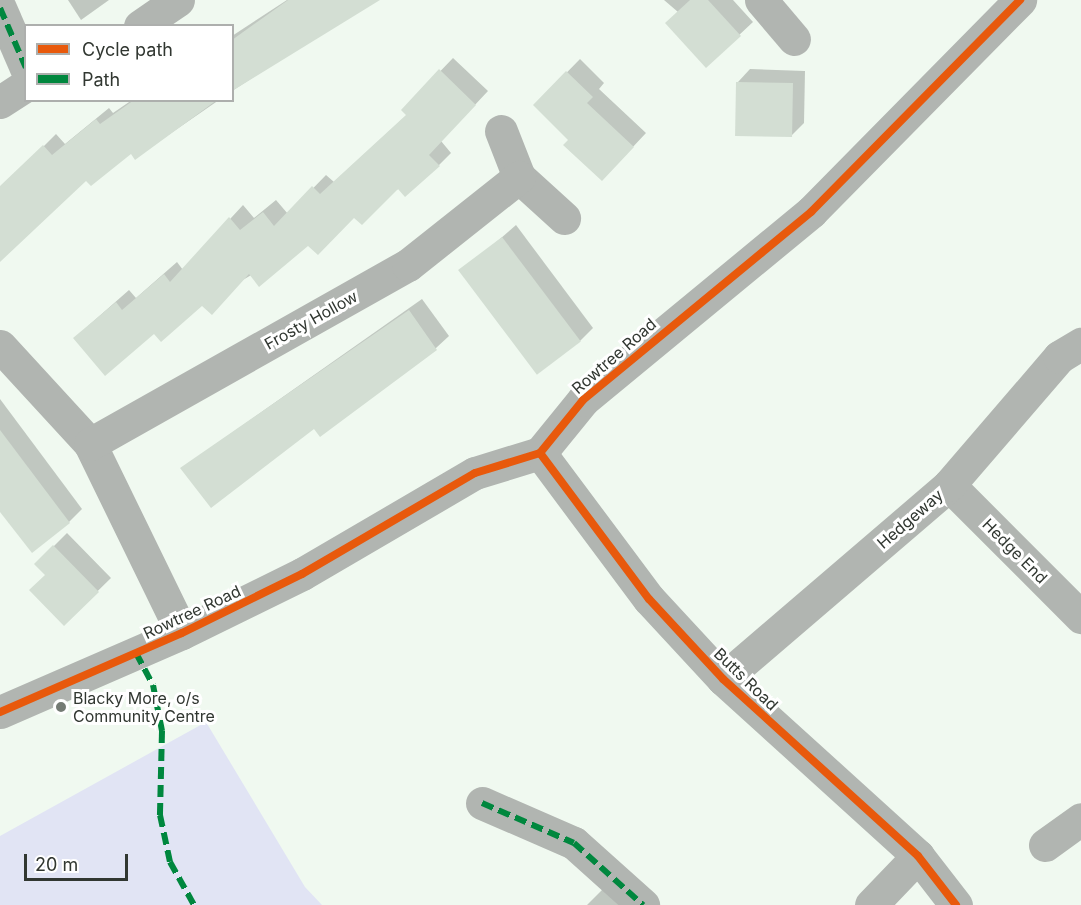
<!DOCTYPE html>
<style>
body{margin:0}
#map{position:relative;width:1081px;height:905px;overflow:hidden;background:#f0f9f0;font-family:Inter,sans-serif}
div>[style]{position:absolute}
.green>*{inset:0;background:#e1e4f4}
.shadow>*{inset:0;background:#0003}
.building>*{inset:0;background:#d3ded3;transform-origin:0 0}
.minor>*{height:33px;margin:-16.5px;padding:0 16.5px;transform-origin:16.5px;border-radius:16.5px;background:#b1b5b1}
.quiet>*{height:6px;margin-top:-3px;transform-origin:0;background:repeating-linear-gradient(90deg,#00873e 0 12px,transparent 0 18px)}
.cycleway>*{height:8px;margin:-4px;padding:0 4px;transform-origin:4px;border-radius:4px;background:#e8590c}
.dots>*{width:16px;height:16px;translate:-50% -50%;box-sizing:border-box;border:3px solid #fff;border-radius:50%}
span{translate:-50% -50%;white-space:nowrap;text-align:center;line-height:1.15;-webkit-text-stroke:6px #fff;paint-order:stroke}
.street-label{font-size:16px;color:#313731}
.poi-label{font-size:16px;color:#313731}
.left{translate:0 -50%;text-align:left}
.legend{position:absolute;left:24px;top:24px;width:210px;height:78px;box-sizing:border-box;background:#fff;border:2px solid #adafad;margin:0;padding:8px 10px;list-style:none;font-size:18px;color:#313731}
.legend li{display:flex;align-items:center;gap:12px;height:30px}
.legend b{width:30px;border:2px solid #adafad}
.scale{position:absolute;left:24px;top:854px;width:104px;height:27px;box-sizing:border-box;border:3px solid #313731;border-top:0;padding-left:8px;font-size:18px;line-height:21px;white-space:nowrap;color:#313731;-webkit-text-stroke:4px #fff;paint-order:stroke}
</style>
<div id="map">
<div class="green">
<i style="clip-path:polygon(206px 722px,305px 887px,322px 905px,0 905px,0 836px)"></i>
</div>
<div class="shadow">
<i style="clip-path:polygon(68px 0,109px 0,81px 20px)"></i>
<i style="clip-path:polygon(287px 0,373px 0,232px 91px,232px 36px)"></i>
<i style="clip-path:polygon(664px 0,733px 0,753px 22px,706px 66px,678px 12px)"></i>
<i style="clip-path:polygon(453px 58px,488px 91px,441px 141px,451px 153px,439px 165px,154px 332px,88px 326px,129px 290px,136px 298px,177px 262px,183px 270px,243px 205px,254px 218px,276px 200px,288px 214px,326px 175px,334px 182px,408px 114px,403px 110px)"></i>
<i style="clip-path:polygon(580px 59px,604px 83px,599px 89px,646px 133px,615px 166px,535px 105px)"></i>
<i style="clip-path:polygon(750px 69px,805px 71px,804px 123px,791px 136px,738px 82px)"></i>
<i style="clip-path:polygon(132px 100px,219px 100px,135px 158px,131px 152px,86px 178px,0 259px,0 190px,56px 134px,65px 144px,109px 108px,113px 113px)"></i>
<i style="clip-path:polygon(516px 225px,593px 328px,580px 341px,462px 272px)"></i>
<i style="clip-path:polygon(422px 299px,449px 336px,436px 348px,314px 427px,182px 468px)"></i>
<i style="clip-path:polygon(0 399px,82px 509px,69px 522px,0 510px)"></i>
<i style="clip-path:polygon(67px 533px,111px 578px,64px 624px,47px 575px,36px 564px)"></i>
<i style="clip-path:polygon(604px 888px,621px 905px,587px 905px)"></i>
</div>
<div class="building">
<i style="clip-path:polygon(288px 0,380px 0,232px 91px,232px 40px)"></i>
<i style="clip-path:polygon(690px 0,708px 0,741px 36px,706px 68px,665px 23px)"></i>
<i style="clip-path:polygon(439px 69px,476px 105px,429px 155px,440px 166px,405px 197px,398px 189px,362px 225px,354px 218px,318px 255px,308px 246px,259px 287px,249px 274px,212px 315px,202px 306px,161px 342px,154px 334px,105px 376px,73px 338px,116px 302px,122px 310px,164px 274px,170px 282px,229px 217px,240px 230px,263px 212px,274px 226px,312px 186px,320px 194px,406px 115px,401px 110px)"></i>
<i style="clip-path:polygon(566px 71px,593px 97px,587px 103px,634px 147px,602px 181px,563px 145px,568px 140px,533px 105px)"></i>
<i style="left:736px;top:82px;width:57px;height:54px;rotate:1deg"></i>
<i style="clip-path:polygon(134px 100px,217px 100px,135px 160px,131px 154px,91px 186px,86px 181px,0 262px,0 186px,43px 145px,52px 155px,96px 119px,100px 124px)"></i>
<i style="left:502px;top:237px;width:131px;height:55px;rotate:53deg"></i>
<i style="clip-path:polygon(409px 310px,437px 350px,320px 437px,314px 429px,211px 508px,180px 468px)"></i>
<i style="clip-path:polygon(0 430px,70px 523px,32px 553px,0 512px)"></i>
<i style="clip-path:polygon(53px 545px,99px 592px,64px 626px,29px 590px,45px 575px,34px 564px)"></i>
</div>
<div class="minor">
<i style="left:761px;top:0;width:51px;rotate:49.8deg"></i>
<i style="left:0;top:8px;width:65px;rotate:66.6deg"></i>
<i style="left:140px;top:26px;width:46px;rotate:-34.4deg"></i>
<i style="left:0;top:102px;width:31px;rotate:-33deg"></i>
<i style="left:501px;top:131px;width:49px;rotate:68.6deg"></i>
<i style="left:519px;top:177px;width:61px;rotate:42.3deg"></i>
<i style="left:0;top:346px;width:133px;rotate:47.4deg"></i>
<i style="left:90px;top:444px;width:210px;rotate:64deg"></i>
<i style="left:90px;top:444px;width:365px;rotate:-29.4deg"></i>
<i style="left:408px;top:265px;width:142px;rotate:-38.4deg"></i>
<i style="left:540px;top:453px;width:182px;rotate:53.3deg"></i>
<i style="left:649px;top:599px;width:109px;rotate:47.2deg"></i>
<i style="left:723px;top:679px;width:263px;rotate:42.2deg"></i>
<i style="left:918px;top:856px;width:62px;rotate:52.2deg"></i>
<i style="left:949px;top:485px;width:187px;rotate:45deg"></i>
<i style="left:723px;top:679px;width:298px;rotate:-40.6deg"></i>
<i style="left:949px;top:485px;width:169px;rotate:-49.3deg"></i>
<i style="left:1059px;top:357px;width:26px;rotate:-31deg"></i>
<i style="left:0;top:712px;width:198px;rotate:-23.5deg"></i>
<i style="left:182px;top:633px;width:134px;rotate:-26.2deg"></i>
<i style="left:302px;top:574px;width:200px;rotate:-30.3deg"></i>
<i style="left:475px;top:473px;width:68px;rotate:-17.1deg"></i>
<i style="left:540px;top:453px;width:68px;rotate:-50.9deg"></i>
<i style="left:583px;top:400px;width:296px;rotate:-39.5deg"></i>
<i style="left:811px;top:212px;width:298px;rotate:-45.4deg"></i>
<i style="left:482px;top:803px;width:100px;rotate:23.5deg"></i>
<i style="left:574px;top:843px;width:93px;rotate:41.9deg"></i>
<i style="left:1045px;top:845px;width:44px;rotate:-35.8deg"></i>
<i style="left:871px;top:905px;width:68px;rotate:-46.2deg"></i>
</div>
<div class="quiet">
<i style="left:0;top:8px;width:65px;rotate:66.6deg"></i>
<i style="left:136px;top:653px;width:36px;rotate:62deg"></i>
<i style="left:153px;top:685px;width:47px;rotate:78.9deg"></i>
<i style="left:162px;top:731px;width:84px;rotate:91.4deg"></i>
<i style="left:160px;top:815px;width:48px;rotate:78deg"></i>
<i style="left:170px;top:862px;width:49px;rotate:60.8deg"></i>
<i style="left:482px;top:803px;width:100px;rotate:23.5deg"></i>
<i style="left:574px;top:843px;width:93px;rotate:41.9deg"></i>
</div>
<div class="cycleway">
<i style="left:540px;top:453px;width:182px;rotate:53.3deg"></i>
<i style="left:649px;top:599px;width:109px;rotate:47.2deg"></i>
<i style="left:723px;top:679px;width:263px;rotate:42.2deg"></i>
<i style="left:918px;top:856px;width:62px;rotate:52.2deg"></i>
<i style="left:0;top:712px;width:198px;rotate:-23.5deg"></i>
<i style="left:182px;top:633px;width:134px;rotate:-26.2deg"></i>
<i style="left:302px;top:574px;width:200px;rotate:-30.3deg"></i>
<i style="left:475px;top:473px;width:68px;rotate:-17.1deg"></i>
<i style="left:540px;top:453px;width:68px;rotate:-50.9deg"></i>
<i style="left:583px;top:400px;width:296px;rotate:-39.5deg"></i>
<i style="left:811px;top:212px;width:298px;rotate:-45.4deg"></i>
</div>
<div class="dots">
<i style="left:61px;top:707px;background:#747b74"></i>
</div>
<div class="street-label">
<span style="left:311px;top:320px;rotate:-29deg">Frosty Hollow</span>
<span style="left:614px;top:356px;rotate:-41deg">Rowtree Road</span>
<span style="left:910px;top:519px;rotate:-41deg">Hedgeway</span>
<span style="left:1015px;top:551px;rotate:45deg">Hedge End</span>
<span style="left:192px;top:612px;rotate:-25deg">Rowtree Road</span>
<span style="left:746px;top:679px;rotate:44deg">Butts Road</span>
</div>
<div class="poi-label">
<span class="left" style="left:73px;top:707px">Blacky More, o/s<br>Community Centre</span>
</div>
<ul class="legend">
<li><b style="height:8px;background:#e8590c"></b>Cycle path</li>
<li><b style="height:8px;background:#00873e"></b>Path</li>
</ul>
<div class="scale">20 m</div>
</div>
